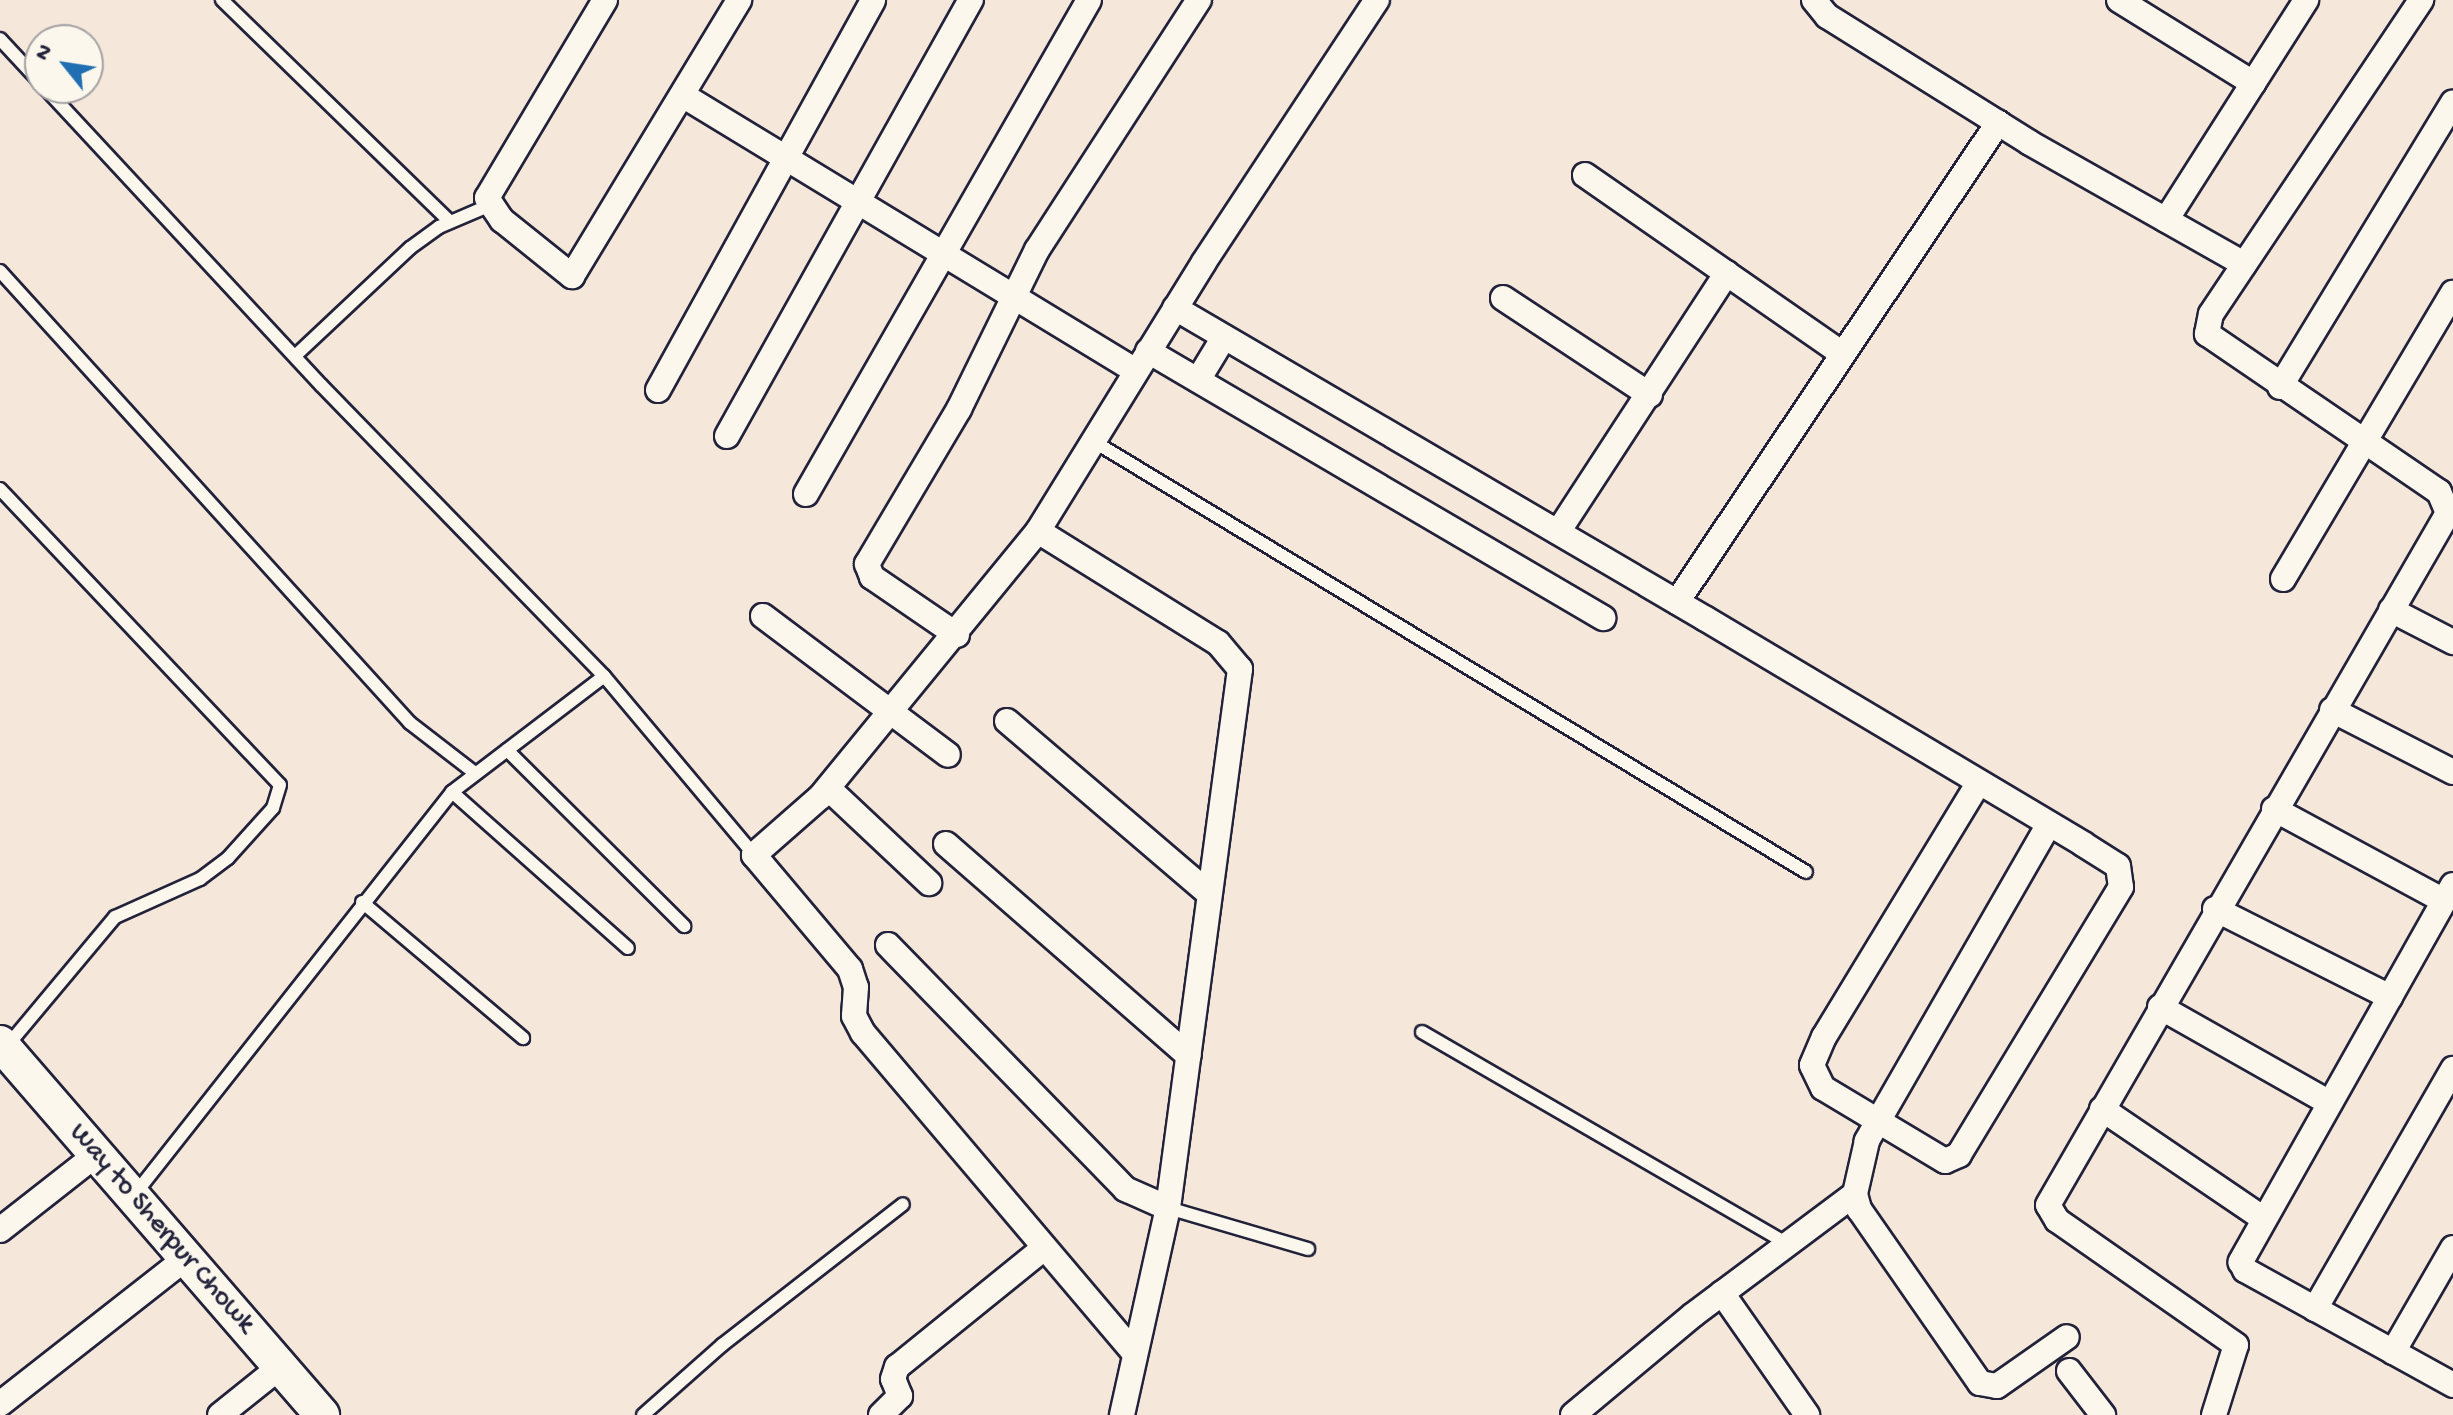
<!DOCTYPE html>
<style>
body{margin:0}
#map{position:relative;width:2453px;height:1415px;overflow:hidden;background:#f5e8da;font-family:"Gochi Hand",sans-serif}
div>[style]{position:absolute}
.roads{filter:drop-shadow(2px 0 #22223b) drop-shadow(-2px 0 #22223b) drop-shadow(0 2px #22223b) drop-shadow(0 -2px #22223b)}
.lane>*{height:12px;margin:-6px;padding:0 6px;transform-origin:6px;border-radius:6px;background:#fbf7ec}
.street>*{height:24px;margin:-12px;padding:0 12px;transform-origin:12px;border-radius:12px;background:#fbf7ec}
.secondary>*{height:34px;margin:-17px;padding:0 17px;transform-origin:17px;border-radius:17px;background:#fbf7ec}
span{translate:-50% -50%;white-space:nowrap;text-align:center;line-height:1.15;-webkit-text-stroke:6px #fbf7ec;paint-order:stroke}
.street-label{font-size:28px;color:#22223b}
.north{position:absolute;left:24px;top:24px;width:80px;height:80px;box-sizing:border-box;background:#fbf7ec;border:2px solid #a4a2a5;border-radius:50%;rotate:300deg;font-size:22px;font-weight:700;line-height:32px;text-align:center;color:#22223b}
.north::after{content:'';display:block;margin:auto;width:28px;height:36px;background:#1f6fb2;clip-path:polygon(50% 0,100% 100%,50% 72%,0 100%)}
</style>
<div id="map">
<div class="roads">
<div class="lane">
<i style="left:222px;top:0;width:318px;rotate:44.2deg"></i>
<i style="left:0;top:39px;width:59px;rotate:47.1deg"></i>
<i style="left:45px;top:88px;width:405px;rotate:47.1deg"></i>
<i style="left:321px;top:385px;width:406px;rotate:45.8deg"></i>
<i style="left:604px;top:676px;width:234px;rotate:50deg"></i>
<i style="left:0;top:271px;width:610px;rotate:47.79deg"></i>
<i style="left:410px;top:723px;width:82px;rotate:37.6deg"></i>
<i style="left:295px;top:356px;width:158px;rotate:-43.2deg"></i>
<i style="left:410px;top:248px;width:36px;rotate:-36deg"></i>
<i style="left:439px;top:227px;width:53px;rotate:-23.2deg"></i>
<i style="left:1093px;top:441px;width:833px;rotate:31.15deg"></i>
<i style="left:0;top:489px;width:407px;rotate:46.6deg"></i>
<i style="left:280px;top:785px;width:24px;rotate:107deg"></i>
<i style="left:273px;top:808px;width:67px;rotate:132deg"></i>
<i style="left:228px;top:858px;width:35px;rotate:143deg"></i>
<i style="left:200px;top:879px;width:93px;rotate:155.9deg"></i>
<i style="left:115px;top:917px;width:168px;rotate:129.9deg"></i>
<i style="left:507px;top:750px;width:250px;rotate:44.8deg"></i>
<i style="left:452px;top:792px;width:235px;rotate:41.6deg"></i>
<i style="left:362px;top:902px;width:211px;rotate:40.2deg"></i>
<i style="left:1422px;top:1032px;width:421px;rotate:30.1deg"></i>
<i style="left:135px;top:1194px;width:512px;rotate:-51.74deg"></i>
<i style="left:452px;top:792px;width:191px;rotate:-37.3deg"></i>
<i style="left:1168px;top:1208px;width:146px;rotate:16.3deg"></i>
<i style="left:643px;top:1415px;width:106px;rotate:-41.5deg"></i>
<i style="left:722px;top:1345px;width:229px;rotate:-37.9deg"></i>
</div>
<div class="street">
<i style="left:605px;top:0;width:230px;rotate:120.8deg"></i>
<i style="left:487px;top:198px;width:27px;rotate:56deg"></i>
<i style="left:502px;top:220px;width:90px;rotate:38.7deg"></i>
<i style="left:572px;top:276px;width:323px;rotate:-58.8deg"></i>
<i style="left:1814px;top:0;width:21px;rotate:51deg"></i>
<i style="left:1827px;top:16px;width:239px;rotate:32deg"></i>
<i style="left:2030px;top:143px;width:246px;rotate:29.5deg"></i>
<i style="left:2119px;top:0;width:158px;rotate:31.8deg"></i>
<i style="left:684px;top:96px;width:529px;rotate:31.32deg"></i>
<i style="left:1585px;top:175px;width:314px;rotate:34.8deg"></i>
<i style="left:2166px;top:220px;width:261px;rotate:-57.5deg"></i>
<i style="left:1503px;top:298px;width:176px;rotate:33.4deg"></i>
<i style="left:1175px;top:308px;width:615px;rotate:30.36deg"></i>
<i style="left:1706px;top:619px;width:439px;rotate:30.8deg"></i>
<i style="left:2083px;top:844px;width:41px;rotate:32.2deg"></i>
<i style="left:2118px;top:866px;width:21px;rotate:82deg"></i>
<i style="left:2121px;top:887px;width:313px;rotate:121.2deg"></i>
<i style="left:1959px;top:1155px;width:15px;rotate:157deg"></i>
<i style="left:1945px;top:1161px;width:142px;rotate:-149.1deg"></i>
<i style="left:1823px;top:1088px;width:25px;rotate:-116deg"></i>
<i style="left:1812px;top:1065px;width:30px;rotate:-67deg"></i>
<i style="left:1824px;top:1037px;width:298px;rotate:-58.7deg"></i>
<i style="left:1148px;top:351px;width:528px;rotate:30.4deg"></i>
<i style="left:1198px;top:380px;width:50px;rotate:-58.8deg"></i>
<i style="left:2280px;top:387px;width:333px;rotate:-58.7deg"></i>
<i style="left:658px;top:390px;width:445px;rotate:-61.1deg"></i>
<i style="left:727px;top:436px;width:500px;rotate:-60.8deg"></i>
<i style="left:806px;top:494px;width:569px;rotate:-60.19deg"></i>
<i style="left:1038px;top:531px;width:344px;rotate:129.3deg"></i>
<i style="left:820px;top:797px;width:88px;rotate:138.7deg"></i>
<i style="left:754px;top:855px;width:149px;rotate:49.9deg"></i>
<i style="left:850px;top:969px;width:19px;rotate:72deg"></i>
<i style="left:856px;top:987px;width:29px;rotate:94deg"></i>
<i style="left:854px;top:1016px;width:19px;rotate:62deg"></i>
<i style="left:863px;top:1033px;width:417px;rotate:49.7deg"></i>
<i style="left:1558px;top:532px;width:309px;rotate:-56.9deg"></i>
<i style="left:2283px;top:579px;width:333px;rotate:-59.3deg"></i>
<i style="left:1677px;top:602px;width:577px;rotate:-56.17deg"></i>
<i style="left:2391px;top:610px;width:70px;rotate:27.3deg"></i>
<i style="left:763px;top:616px;width:231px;rotate:36.9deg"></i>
<i style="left:957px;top:635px;width:103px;rotate:-145.7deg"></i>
<i style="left:872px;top:577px;width:14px;rotate:-111deg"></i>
<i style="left:867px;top:564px;width:180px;rotate:-59.3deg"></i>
<i style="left:959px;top:409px;width:177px;rotate:-63.9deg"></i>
<i style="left:1037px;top:250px;width:298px;rotate:-57.1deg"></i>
<i style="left:2332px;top:710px;width:136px;rotate:27.1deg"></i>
<i style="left:1007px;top:721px;width:263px;rotate:40.5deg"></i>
<i style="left:828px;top:788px;width:139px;rotate:43.2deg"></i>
<i style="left:2274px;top:809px;width:193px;rotate:28.4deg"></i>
<i style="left:2049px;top:824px;width:366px;rotate:119.9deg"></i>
<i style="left:1867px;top:1141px;width:54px;rotate:102.8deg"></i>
<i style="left:1855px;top:1194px;width:16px;rotate:75deg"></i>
<i style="left:1859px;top:1209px;width:212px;rotate:55.2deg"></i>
<i style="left:1980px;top:1383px;width:17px;rotate:10deg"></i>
<i style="left:1997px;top:1386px;width:85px;rotate:-35deg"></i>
<i style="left:946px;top:844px;width:322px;rotate:41.1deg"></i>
<i style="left:2453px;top:885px;width:433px;rotate:119.4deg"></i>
<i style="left:2241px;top:1262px;width:9px;rotate:63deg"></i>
<i style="left:2245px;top:1270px;width:238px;rotate:28.9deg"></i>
<i style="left:2215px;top:909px;width:196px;rotate:26.7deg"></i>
<i style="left:888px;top:945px;width:340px;rotate:45.8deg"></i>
<i style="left:1125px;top:1189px;width:47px;rotate:23.8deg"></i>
<i style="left:2160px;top:1007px;width:195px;rotate:29.5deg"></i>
<i style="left:2102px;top:1109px;width:196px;rotate:34.2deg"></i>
<i style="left:0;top:1230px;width:123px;rotate:-38.1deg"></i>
<i style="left:1722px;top:1293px;width:149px;rotate:55.1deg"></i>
<i style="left:2315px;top:1309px;width:277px;rotate:-60.1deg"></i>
<i style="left:2393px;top:1352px;width:120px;rotate:-60deg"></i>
<i style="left:2069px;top:1371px;width:56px;rotate:52.3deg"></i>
<i style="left:0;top:1404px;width:236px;rotate:-38.1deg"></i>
<i style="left:220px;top:1415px;width:77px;rotate:-38.7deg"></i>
<i style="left:881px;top:1415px;width:27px;rotate:-45deg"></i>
<i style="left:900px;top:1396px;width:18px;rotate:-112deg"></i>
<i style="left:893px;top:1379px;width:13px;rotate:-72deg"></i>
<i style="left:897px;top:1367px;width:189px;rotate:-39deg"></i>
<i style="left:1122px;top:1415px;width:212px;rotate:-77.5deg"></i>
<i style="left:1168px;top:1208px;width:544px;rotate:-82.39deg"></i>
<i style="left:1240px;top:669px;width:34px;rotate:-130deg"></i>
<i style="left:1218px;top:643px;width:212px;rotate:-148.1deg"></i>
<i style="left:1038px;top:531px;width:316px;rotate:-58.3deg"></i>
<i style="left:1204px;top:262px;width:314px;rotate:-56.6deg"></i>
<i style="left:1573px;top:1415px;width:156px;rotate:-39.8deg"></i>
<i style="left:1693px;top:1315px;width:202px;rotate:-36.8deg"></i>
<i style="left:2214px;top:1415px;width:73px;rotate:-72.6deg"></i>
<i style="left:2236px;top:1345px;width:218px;rotate:-145.1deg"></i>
<i style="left:2057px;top:1220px;width:17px;rotate:-121deg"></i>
<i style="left:2048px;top:1205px;width:799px;rotate:-59.97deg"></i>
<i style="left:2448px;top:513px;width:23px;rotate:-113deg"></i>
<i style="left:2439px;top:492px;width:281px;rotate:-145.7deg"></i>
<i style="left:2207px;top:334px;width:20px;rotate:-79deg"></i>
<i style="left:2211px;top:314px;width:378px;rotate:-56.2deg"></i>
</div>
<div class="secondary">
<i style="left:0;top:1043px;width:492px;rotate:49.1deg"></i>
</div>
</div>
<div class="street-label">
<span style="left:161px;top:1229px;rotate:49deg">Way to Sherpur Chowk</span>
</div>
<div class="north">N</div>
</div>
